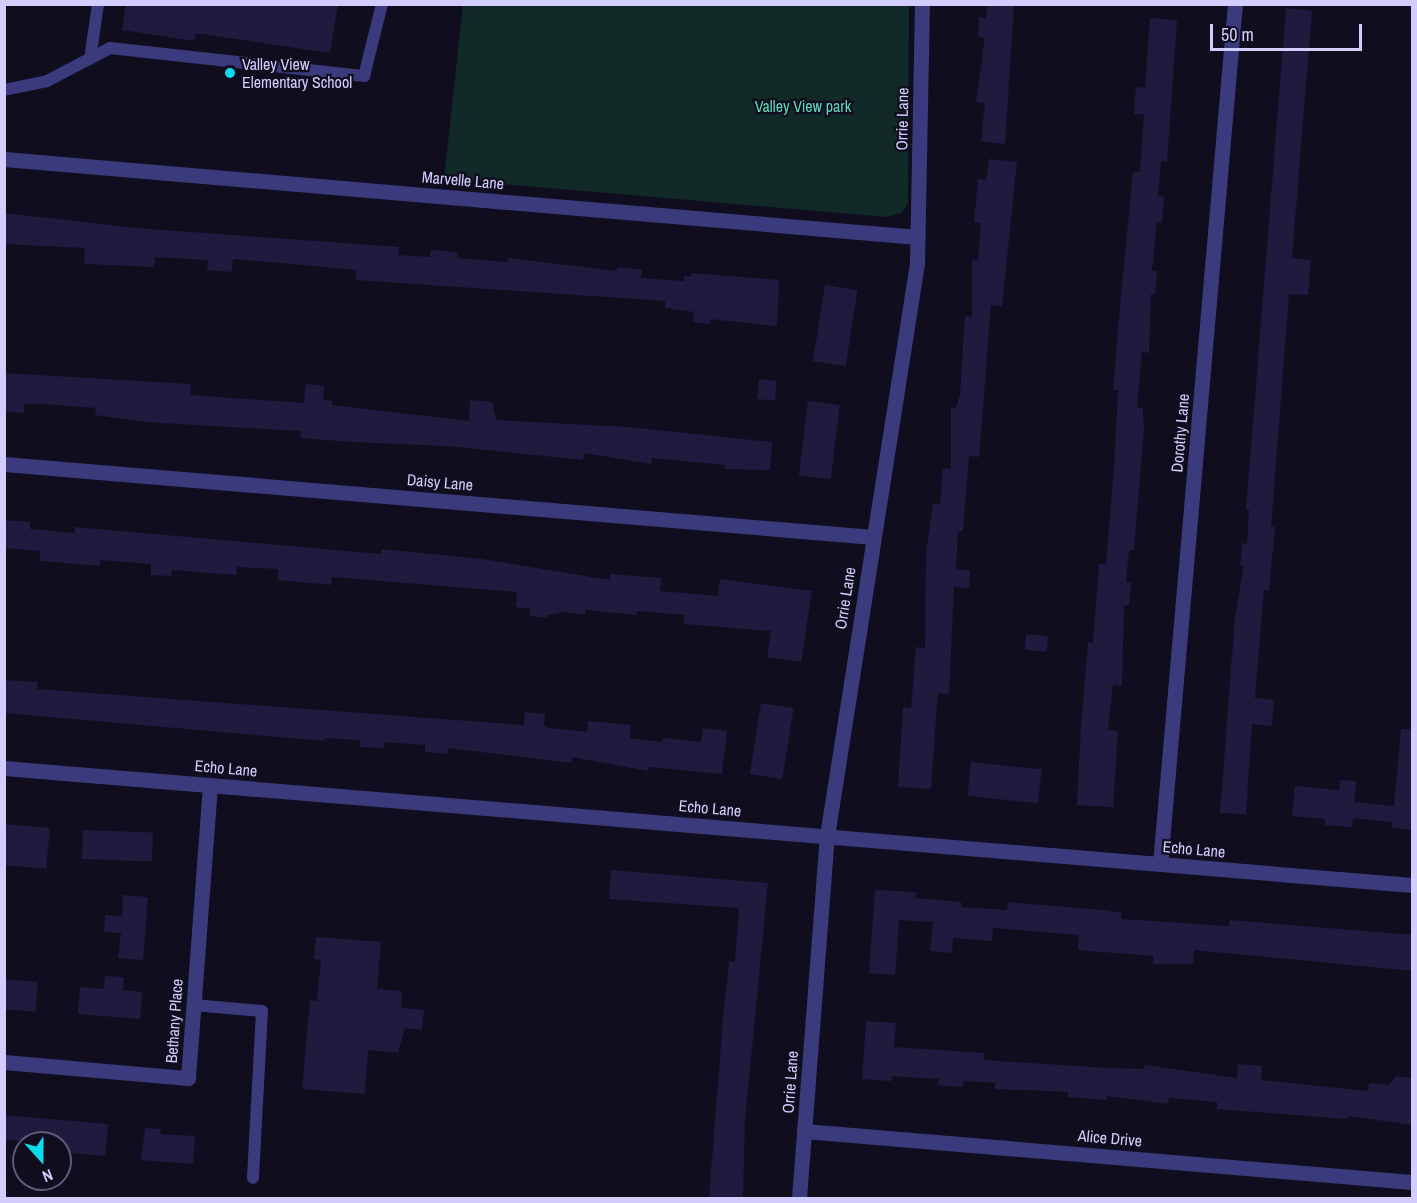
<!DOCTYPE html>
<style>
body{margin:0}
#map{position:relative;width:1417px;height:1203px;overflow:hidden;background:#100d1f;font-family:"Archivo Narrow",sans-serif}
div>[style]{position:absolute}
.green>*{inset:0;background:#112927}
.building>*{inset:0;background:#211a3f;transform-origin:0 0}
.lane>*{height:12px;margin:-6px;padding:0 6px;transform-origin:6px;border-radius:6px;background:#3b3a7c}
.street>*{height:15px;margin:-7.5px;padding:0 7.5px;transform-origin:7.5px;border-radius:7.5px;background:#3b3a7c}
.dots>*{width:16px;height:16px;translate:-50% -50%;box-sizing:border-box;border:3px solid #100d1f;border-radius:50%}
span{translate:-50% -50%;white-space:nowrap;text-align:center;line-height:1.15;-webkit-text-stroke:4.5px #100d1f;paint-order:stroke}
.poi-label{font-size:16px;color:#d2cdfd}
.left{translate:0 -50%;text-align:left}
.park-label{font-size:16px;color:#5dd9b7}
.street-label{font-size:16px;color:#d2cdfd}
.frame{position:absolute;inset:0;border:6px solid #d2cdfd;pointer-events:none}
.north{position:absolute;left:12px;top:1131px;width:60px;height:60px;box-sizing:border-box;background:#100d1f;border:2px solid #5e5a78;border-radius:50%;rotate:159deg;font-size:16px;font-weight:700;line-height:24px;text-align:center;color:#d2cdfd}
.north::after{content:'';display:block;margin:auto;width:21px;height:27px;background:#0adbec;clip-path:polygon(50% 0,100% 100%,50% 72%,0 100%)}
.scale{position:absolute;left:1210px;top:24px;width:152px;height:27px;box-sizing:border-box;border:3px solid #d2cdfd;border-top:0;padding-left:8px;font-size:18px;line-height:21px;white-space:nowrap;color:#d2cdfd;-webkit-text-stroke:4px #100d1f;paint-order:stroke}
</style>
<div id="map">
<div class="green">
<i style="clip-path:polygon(463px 5px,909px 5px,908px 203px,901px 213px,888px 217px,444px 179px)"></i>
</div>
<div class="building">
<i style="clip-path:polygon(126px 4px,338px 4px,330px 53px,196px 33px,194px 41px,122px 30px)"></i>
<i style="clip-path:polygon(988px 4px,1014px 4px,1005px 144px,981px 141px,985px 103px,976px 102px,985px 38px,978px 37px,979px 17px,986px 18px)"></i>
<i style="clip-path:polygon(1286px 8px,1312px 11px,1292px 258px,1311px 260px,1308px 295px,1289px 294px,1271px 527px,1275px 527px,1269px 591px,1264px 590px,1255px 698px,1274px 700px,1272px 726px,1252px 724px,1246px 814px,1220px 813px,1235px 616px,1244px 566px,1240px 565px,1242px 543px,1247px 544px,1249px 510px,1246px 510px)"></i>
<i style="clip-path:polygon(1150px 18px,1177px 20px,1167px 162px,1161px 161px,1158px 196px,1164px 197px,1162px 223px,1157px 223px,1155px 238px,1152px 271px,1157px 271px,1155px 294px,1151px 294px,1149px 353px,1142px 352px,1137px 408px,1143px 408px,1144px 430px,1134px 550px,1129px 550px,1126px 582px,1131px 583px,1129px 606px,1124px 605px,1122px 686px,1113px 685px,1108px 730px,1118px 731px,1113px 807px,1077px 805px,1081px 725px,1088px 643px,1093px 643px,1099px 564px,1106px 565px,1114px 467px,1118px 390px,1113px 390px,1118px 328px,1133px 172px,1140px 172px,1144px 114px,1134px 114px,1136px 87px,1145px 88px)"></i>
<i style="clip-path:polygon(989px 159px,1017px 162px,1002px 306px,991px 305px,979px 457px,969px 456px,963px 531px,958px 531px,956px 570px,970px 570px,969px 588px,954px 587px,949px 694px,938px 693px,931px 789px,898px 787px,903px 707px,911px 708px,916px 647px,925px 648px,926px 552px,933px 504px,940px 504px,943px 468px,951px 469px,951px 408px,956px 408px,960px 394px,965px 316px,972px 317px,972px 260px,978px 261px,981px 223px,974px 222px,978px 179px,986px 180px)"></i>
<i style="clip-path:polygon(4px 213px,136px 228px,399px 247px,398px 255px,430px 257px,431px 250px,458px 252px,457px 258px,507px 262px,508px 258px,617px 271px,617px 267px,642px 270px,641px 278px,684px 281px,684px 276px,691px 277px,691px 273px,779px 280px,777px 326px,710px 319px,710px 324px,693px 322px,694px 312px,665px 308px,665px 301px,356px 280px,356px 270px,282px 263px,233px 259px,232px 272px,207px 270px,208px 260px,155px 257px,154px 267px,84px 264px,85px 248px,4px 244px)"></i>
<i style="left:825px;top:285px;width:33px;height:77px;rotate:9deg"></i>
<i style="clip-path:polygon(4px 373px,191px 384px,190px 395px,304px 403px,306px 384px,324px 386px,323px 400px,332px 401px,332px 405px,469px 421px,470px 400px,492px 402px,496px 420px,628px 427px,772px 442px,770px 470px,725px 469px,725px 465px,652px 458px,651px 464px,584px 453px,583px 460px,447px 446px,353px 442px,301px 438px,301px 431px,145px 422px,95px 415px,96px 408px,45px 404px,24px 404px,24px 413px,4px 411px)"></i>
<i style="left:759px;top:379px;width:18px;height:20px;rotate:6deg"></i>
<i style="left:808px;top:401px;width:32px;height:75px;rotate:7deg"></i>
<i style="clip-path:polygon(4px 520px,30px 522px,30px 529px,75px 533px,75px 527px,381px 554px,381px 549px,482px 559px,610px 580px,610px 574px,661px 578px,660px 591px,718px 596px,720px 579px,812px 591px,801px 662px,767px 657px,771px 631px,684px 624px,684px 615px,637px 611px,637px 615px,586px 610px,585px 615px,564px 612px,548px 615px,548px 618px,530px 616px,530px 609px,516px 607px,517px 592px,332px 577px,331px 585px,278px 580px,278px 569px,237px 567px,236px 575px,172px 570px,171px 576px,151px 575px,151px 564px,100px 560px,100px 566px,40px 561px,40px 551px,4px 548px)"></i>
<i style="left:1026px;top:634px;width:22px;height:16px;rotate:5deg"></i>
<i style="clip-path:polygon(4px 680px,38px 682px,37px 689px,524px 725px,525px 712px,545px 714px,544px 726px,549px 728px,587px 732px,588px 721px,630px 725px,630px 738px,662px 742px,663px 738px,701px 742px,703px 728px,727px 731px,722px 774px,649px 767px,648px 771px,572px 757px,571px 763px,448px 748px,448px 754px,425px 752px,425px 745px,385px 742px,384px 748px,360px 747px,360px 740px,325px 738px,324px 741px,4px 713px)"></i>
<i style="left:761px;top:703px;width:33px;height:72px;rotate:9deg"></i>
<i style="clip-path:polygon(1401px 729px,1413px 729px,1413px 830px,1392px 828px,1392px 822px,1353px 818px,1352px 827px,1325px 825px,1325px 819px,1292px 816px,1295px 786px,1339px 790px,1340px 780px,1356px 781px,1354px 802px,1394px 806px)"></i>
<i style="left:971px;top:762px;width:71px;height:34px;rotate:6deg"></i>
<i style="left:4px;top:824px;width:46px;height:41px;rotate:5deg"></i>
<i style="left:83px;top:830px;width:70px;height:29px;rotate:2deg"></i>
<i style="clip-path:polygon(611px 870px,768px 883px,745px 1120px,743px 1198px,709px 1198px,723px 1018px,729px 962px,735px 962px,739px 908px,609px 899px)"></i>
<i style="clip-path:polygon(875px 890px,916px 892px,915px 898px,961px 902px,961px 907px,1007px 910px,1008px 902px,1104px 910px,1122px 913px,1121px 919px,1229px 926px,1230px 920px,1413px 935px,1413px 971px,1194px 950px,1193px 964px,1153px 964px,1153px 956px,1078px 950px,1079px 935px,993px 928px,992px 941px,953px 938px,952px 953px,930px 951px,933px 922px,899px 920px,895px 975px,869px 973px)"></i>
<i style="clip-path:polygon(123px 895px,148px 897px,143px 960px,118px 958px,121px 933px,104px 932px,105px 915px,122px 916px)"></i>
<i style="clip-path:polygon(316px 937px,381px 942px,377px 989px,402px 991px,401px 1008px,424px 1010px,422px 1030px,405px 1028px,398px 1053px,368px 1050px,365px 1094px,302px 1089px,310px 1000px,317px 1001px,321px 960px,314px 959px)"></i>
<i style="clip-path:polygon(105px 976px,124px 977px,123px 990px,142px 992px,140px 1019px,78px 1014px,80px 987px,104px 989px)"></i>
<i style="left:4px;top:979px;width:34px;height:30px;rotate:5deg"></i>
<i style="clip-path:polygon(866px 1021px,896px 1023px,894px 1047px,984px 1053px,984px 1060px,1107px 1068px,1144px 1069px,1145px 1065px,1237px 1078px,1238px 1064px,1262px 1066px,1261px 1080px,1368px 1091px,1369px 1083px,1389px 1085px,1396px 1076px,1413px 1078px,1413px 1125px,1348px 1116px,1348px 1119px,1217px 1109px,1217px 1102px,1169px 1098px,1168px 1104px,1107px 1096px,1107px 1100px,1068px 1097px,1068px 1092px,995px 1089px,995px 1083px,963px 1081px,963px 1087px,938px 1085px,939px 1079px,892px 1076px,891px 1081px,862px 1079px)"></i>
<i style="clip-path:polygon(4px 1115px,108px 1124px,105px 1156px,60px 1152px,60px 1143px,4px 1140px)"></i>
<i style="clip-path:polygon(145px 1128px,161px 1129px,160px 1134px,195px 1136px,193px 1164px,141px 1160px)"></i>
</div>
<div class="lane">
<i style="left:90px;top:59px;width:56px;rotate:-81.7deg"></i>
<i style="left:4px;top:90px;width:44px;rotate:-11.8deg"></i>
<i style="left:47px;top:81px;width:71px;rotate:-27.6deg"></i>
<i style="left:110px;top:48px;width:256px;rotate:6.3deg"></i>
<i style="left:364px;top:76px;width:74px;rotate:-76deg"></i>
<i style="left:193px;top:1005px;width:69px;rotate:5deg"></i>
<i style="left:262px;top:1011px;width:167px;rotate:93.1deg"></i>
</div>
<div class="street">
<i style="left:4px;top:159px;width:917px;rotate:4.88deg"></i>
<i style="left:4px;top:464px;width:872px;rotate:4.8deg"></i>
<i style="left:4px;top:768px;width:1413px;rotate:4.75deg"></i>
<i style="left:1160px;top:864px;width:863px;rotate:-85.02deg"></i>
<i style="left:4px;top:1062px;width:185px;rotate:5deg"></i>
<i style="left:188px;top:1078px;width:294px;rotate:-85.7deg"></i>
<i style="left:804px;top:1131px;width:610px;rotate:4.79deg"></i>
<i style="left:799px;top:1198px;width:363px;rotate:-85.6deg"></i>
<i style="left:827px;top:836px;width:580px;rotate:-81.07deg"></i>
<i style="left:917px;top:263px;width:259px;rotate:-88.9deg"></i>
</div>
<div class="dots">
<i style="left:230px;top:73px;background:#0adbec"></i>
</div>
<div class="poi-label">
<span class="left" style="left:242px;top:73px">Valley View<br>Elementary School</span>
</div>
<div class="park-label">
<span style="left:803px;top:106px">Valley View park</span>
</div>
<div class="street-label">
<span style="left:902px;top:119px;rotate:-89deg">Orrie Lane</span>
<span style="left:463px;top:180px;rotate:5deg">Marvelle Lane</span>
<span style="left:1180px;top:433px;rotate:-85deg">Dorothy Lane</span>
<span style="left:440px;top:482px;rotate:5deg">Daisy Lane</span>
<span style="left:845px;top:598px;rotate:-81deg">Orrie Lane</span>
<span style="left:226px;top:768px;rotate:5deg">Echo Lane</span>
<span style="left:710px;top:808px;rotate:5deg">Echo Lane</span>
<span style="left:1194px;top:849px;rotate:5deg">Echo Lane</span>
<span style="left:174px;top:1021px;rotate:-86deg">Bethany Place</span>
<span style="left:790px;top:1082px;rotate:-86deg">Orrie Lane</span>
<span style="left:1110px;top:1138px;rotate:5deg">Alice Drive</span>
</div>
<div class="frame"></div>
<div class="north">N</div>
<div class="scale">50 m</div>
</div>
